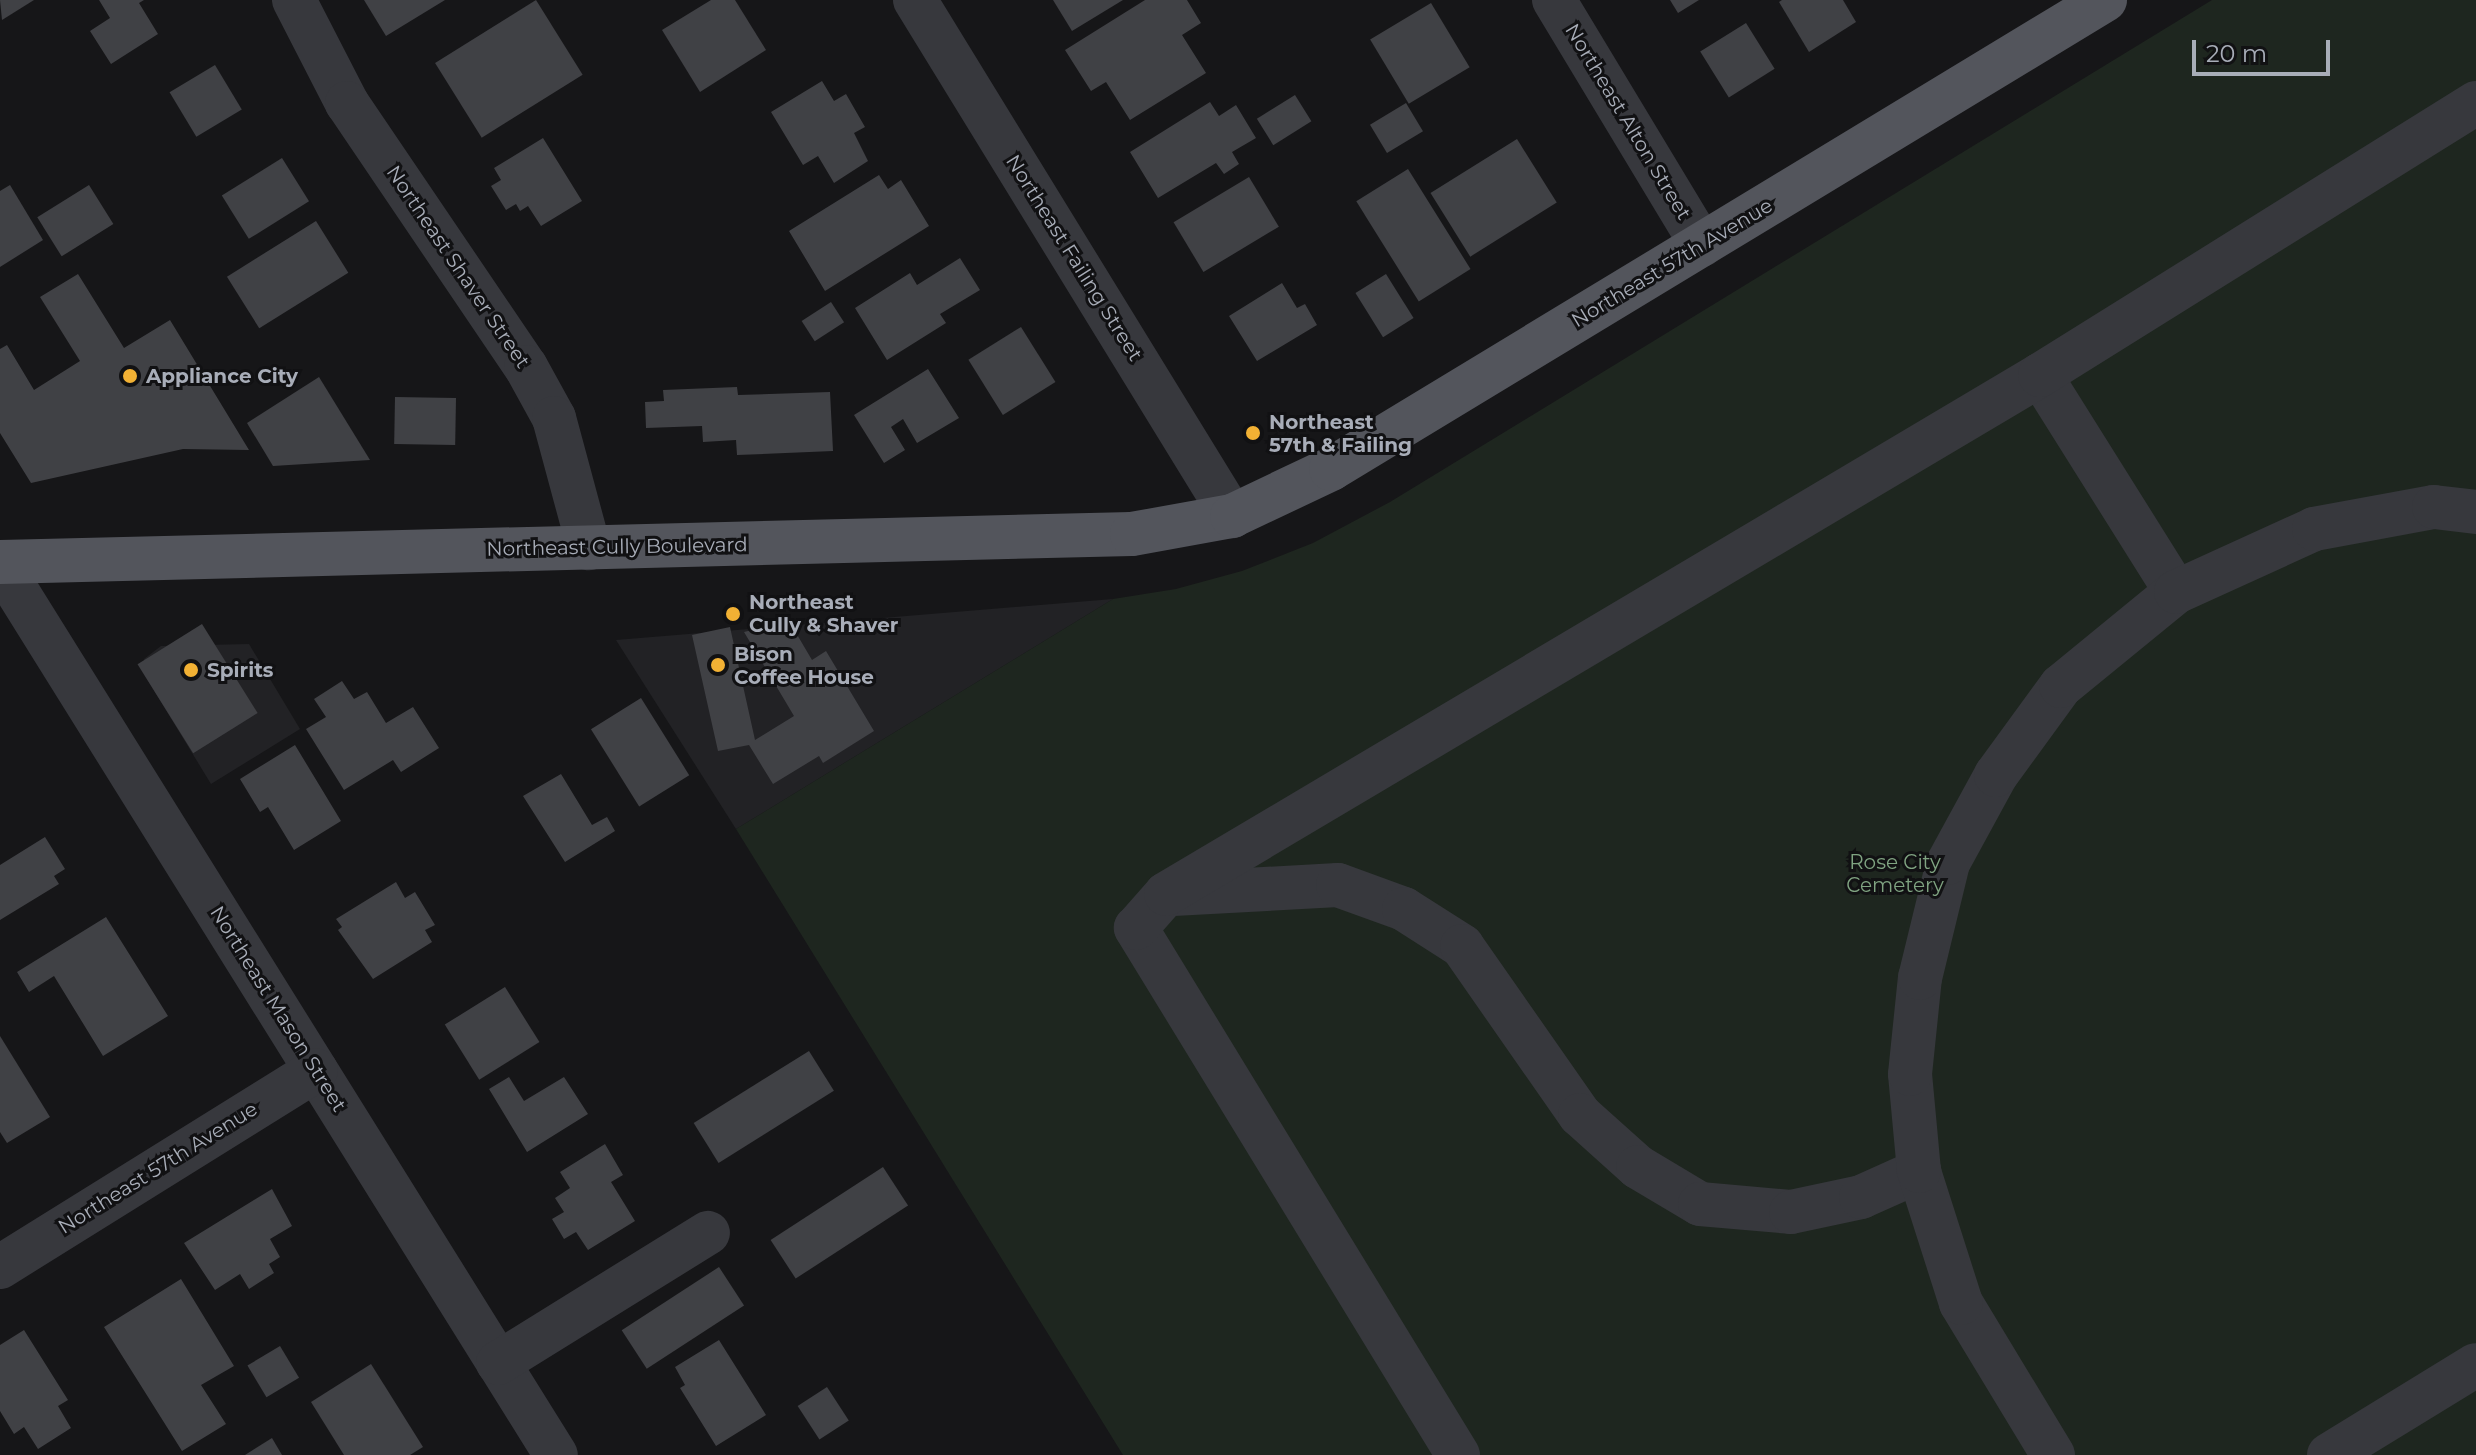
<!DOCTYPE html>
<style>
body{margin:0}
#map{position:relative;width:2476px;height:1455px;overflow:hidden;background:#161618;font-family:Montserrat,sans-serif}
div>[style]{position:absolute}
.built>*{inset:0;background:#222225}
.green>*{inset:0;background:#1e261f}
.building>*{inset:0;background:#404145;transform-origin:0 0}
.minor>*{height:44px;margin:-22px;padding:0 22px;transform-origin:22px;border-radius:22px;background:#37383d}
.major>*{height:44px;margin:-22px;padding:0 22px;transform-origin:22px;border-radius:22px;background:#53555c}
.dots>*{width:22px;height:22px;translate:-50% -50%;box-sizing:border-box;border:4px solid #111113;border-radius:50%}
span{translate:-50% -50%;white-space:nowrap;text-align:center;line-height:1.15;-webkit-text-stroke:6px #111113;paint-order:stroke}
.street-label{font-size:20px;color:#a8adb8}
.poi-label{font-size:20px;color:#a8adb8;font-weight:700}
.left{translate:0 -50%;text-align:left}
.park-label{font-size:20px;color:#7fa381}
.scale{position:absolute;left:2192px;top:40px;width:138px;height:36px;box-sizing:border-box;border:4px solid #a8adb8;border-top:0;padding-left:10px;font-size:24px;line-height:28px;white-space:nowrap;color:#a8adb8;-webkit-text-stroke:6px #111113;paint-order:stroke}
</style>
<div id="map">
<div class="built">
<i style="clip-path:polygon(1113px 599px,736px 829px,616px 640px)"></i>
<i style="clip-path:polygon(249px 644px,300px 729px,211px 784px,144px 674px,144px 659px,161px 646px)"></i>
</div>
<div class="green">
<i style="clip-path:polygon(2212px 0,2476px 0,2476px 1455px,1123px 1455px,736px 829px,1113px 599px,1176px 589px,1242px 571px,1313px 543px,1390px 502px)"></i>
</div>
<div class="building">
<i style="clip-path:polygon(0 0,34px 0,2px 20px)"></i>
<i style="clip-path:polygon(99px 0,144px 0,139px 3px,158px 34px,111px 64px,90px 31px,110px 18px)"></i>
<i style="clip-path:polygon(364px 0,445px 0,386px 36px)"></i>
<i style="left:536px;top:0;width:88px;height:119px;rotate:58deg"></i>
<i style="clip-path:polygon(711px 0,735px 0,766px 50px,700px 92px,662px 30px)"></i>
<i style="clip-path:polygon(1053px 0,1123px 0,1072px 31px)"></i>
<i style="clip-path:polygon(1145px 0,1187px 0,1201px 23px,1182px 35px,1206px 73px,1130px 120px,1106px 82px,1091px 91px,1065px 50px)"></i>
<i style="clip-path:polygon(1670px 0,1699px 0,1678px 13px)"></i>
<i style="clip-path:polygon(1782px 0,1843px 0,1856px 22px,1809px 52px,1779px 2px)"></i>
<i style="left:1431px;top:3px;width:75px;height:71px;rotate:59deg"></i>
<i style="left:1746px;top:23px;width:54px;height:54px;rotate:58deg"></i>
<i style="left:215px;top:65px;width:52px;height:53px;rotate:59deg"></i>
<i style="clip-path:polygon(822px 81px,834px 101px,846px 94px,865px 127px,854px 133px,868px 161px,834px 183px,818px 156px,803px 165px,771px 112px)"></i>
<i style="left:1295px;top:95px;width:31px;height:45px;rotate:58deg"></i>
<i style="clip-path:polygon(1210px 102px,1219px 116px,1236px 105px,1256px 138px,1232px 152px,1239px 164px,1224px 174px,1216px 163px,1158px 198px,1130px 152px)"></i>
<i style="left:1406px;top:103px;width:33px;height:42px;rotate:59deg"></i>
<i style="clip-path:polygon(543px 138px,582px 201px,541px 226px,528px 206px,520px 211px,516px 204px,506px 210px,491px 186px,501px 180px,494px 168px)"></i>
<i style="left:1517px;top:139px;width:75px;height:102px;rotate:58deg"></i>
<i style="left:282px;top:158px;width:51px;height:71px;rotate:58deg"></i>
<i style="left:1408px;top:169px;width:118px;height:61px;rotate:58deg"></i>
<i style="clip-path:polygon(879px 175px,888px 189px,901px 180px,929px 226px,825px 291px,789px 231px)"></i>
<i style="left:1249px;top:177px;width:58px;height:88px;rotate:59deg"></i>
<i style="clip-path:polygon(10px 185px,43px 240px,0 267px,0 191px)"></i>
<i style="left:89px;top:185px;width:46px;height:61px;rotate:58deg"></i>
<i style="left:316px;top:221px;width:61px;height:105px;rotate:58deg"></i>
<i style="clip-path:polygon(960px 258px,980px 290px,940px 314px,946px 323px,887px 360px,855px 308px,910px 273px,917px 285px)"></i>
<i style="clip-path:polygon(78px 274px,124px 348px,170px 320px,249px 450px,183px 449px,31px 483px,0 433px,0 349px,7px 345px,34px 390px,80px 361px,40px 297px)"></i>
<i style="left:1386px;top:274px;width:52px;height:36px;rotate:58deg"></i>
<i style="clip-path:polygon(1282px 283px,1297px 308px,1305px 304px,1317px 325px,1257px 361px,1229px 316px)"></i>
<i style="left:831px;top:302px;width:24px;height:35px;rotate:57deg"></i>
<i style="left:1021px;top:327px;width:65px;height:62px;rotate:58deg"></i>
<i style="clip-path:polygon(928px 369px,959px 418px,917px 443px,903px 419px,891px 427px,905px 450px,884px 463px,854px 415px)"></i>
<i style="clip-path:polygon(319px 377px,370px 460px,273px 466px,247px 423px)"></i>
<i style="clip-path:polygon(737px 387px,738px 395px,830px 392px,833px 451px,737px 455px,736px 440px,703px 442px,702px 426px,646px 428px,645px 402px,664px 401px,663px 390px)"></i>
<i style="left:395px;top:397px;width:61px;height:47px;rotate:1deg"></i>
<i style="clip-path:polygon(789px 621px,812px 660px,826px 651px,874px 731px,823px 763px,819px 756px,773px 784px,749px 745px,718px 751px,692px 635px,730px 627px,755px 740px,794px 716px,744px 632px)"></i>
<i style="left:202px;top:624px;width:105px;height:76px;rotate:58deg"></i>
<i style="clip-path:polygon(342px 681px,354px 699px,367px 692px,386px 723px,413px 707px,439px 748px,401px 772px,393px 760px,344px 790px,306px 729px,326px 717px,314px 699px)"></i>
<i style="left:641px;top:698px;width:91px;height:59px;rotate:58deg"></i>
<i style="clip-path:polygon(295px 745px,341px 821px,294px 850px,268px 807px,260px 812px,240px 779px)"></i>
<i style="clip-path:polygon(561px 774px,592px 825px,607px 817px,615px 831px,565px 862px,523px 796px)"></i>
<i style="clip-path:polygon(45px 837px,65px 869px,54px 876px,59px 884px,0 920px,0 865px)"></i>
<i style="clip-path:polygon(396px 882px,405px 898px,415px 892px,435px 925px,425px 930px,432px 942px,373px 979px,338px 930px,342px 927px,336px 919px)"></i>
<i style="clip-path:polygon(106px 917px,168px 1016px,103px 1056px,54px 976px,29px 992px,17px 972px)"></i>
<i style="left:505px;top:987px;width:65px;height:71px;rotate:58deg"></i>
<i style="clip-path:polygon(0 1036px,50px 1117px,7px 1143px,0 1132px)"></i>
<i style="left:809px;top:1051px;width:47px;height:136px;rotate:58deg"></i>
<i style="clip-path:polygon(509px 1077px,524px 1101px,564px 1077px,588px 1114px,527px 1152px,489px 1089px)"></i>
<i style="clip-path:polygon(605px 1144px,623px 1175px,611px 1182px,635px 1221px,588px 1250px,576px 1232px,564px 1239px,552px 1219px,564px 1212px,555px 1198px,570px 1188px,560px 1172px)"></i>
<i style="left:883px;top:1167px;width:46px;height:134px;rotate:57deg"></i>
<i style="clip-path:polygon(272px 1189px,292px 1226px,270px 1239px,280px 1257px,269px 1264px,274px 1273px,249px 1289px,240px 1274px,215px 1290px,184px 1243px)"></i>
<i style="left:719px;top:1267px;width:46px;height:116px;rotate:57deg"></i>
<i style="clip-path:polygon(181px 1279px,234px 1366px,201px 1385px,226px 1424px,182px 1451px,104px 1327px)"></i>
<i style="clip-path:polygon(24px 1330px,68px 1400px,58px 1406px,71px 1428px,38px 1449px,24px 1427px,14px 1434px,0 1411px,0 1345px)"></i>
<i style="clip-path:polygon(719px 1340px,766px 1415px,716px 1446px,680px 1388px,685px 1385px,675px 1367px)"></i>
<i style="left:280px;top:1346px;width:37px;height:38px;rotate:59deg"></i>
<i style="clip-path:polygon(371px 1364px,423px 1447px,410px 1455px,344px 1455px,311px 1402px)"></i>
<i style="left:827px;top:1387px;width:40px;height:35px;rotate:57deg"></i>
<i style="clip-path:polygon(272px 1438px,282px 1455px,245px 1455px)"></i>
</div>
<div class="minor">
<i style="left:294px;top:0;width:116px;rotate:62.8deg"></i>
<i style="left:347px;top:103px;width:319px;rotate:55.9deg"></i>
<i style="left:526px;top:367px;width:58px;rotate:61.2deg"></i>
<i style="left:554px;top:418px;width:135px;rotate:74.9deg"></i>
<i style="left:915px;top:0;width:606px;rotate:58.44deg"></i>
<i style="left:1554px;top:0;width:286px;rotate:58.9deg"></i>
<i style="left:2040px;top:375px;width:256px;rotate:57.9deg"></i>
<i style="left:0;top:564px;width:1050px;rotate:58.04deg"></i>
<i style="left:1173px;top:894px;width:165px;rotate:-3.1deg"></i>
<i style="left:1338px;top:885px;width:70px;rotate:20deg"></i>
<i style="left:1404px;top:909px;width:69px;rotate:32.5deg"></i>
<i style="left:1462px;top:946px;width:206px;rotate:55.1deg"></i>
<i style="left:1580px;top:1115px;width:78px;rotate:41.9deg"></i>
<i style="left:1638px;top:1167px;width:72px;rotate:30.8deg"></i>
<i style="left:1700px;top:1204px;width:91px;rotate:5deg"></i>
<i style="left:1791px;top:1212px;width:72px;rotate:-12.1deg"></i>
<i style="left:1861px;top:1197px;width:64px;rotate:-24.1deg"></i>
<i style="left:0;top:1267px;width:372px;rotate:-31.9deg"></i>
<i style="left:498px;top:1363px;width:247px;rotate:-31.8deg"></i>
<i style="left:1458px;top:1455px;width:618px;rotate:-121.43deg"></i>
<i style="left:1136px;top:928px;width:45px;rotate:-48.6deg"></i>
<i style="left:1166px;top:894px;width:1016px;rotate:-30.7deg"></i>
<i style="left:2040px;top:375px;width:514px;rotate:-31.96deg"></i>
<i style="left:2053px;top:1455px;width:178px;rotate:-121.2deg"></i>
<i style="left:1961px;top:1303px;width:139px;rotate:-107.7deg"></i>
<i style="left:1919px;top:1171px;width:97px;rotate:-95.3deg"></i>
<i style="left:1910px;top:1074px;width:97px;rotate:-84.1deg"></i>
<i style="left:1920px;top:978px;width:118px;rotate:-76.3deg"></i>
<i style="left:1948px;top:863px;width:100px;rotate:-61.4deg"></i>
<i style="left:1996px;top:775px;width:110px;rotate:-53.9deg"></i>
<i style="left:2061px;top:686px;width:149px;rotate:-39.3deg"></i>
<i style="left:2176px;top:592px;width:152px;rotate:-24.5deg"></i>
<i style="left:2314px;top:529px;width:122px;rotate:-10.4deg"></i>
<i style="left:2434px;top:507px;width:42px;rotate:6.8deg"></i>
<i style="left:2329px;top:1455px;width:172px;rotate:-31.5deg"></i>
</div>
<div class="major">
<i style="left:0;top:562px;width:1132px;rotate:-1.42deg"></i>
<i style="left:1132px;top:534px;width:102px;rotate:-10.2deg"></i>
<i style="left:1232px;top:516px;width:110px;rotate:-25.4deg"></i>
<i style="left:1331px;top:469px;width:905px;rotate:-31.21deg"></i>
</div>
<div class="dots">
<i style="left:130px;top:376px;background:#f2b134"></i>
<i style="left:1253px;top:433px;background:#f2b134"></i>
<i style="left:733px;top:614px;background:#f2b134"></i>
<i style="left:718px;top:665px;background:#f2b134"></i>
<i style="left:191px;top:670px;background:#f2b134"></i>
</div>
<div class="street-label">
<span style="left:1628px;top:122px;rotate:59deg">Northeast Alton Street</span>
<span style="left:1074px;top:258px;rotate:58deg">Northeast Failing Street</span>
<span style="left:1672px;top:263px;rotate:-31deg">Northeast 57th Avenue</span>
<span style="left:458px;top:267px;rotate:56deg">Northeast Shaver Street</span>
<span style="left:617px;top:547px;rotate:-1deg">Northeast Cully Boulevard</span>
<span style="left:278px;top:1009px;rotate:58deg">Northeast Mason Street</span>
<span style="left:158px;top:1168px;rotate:-32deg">Northeast 57th Avenue</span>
</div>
<div class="poi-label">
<span class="left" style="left:146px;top:376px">Appliance City</span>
<span class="left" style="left:1269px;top:434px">Northeast<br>57th &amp; Failing</span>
<span class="left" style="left:749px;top:614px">Northeast<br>Cully &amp; Shaver</span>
<span class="left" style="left:734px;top:666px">Bison<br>Coffee House</span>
<span class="left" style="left:207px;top:670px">Spirits</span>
</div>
<div class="park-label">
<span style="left:1895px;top:874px">Rose City<br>Cemetery</span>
</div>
<div class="scale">20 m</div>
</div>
